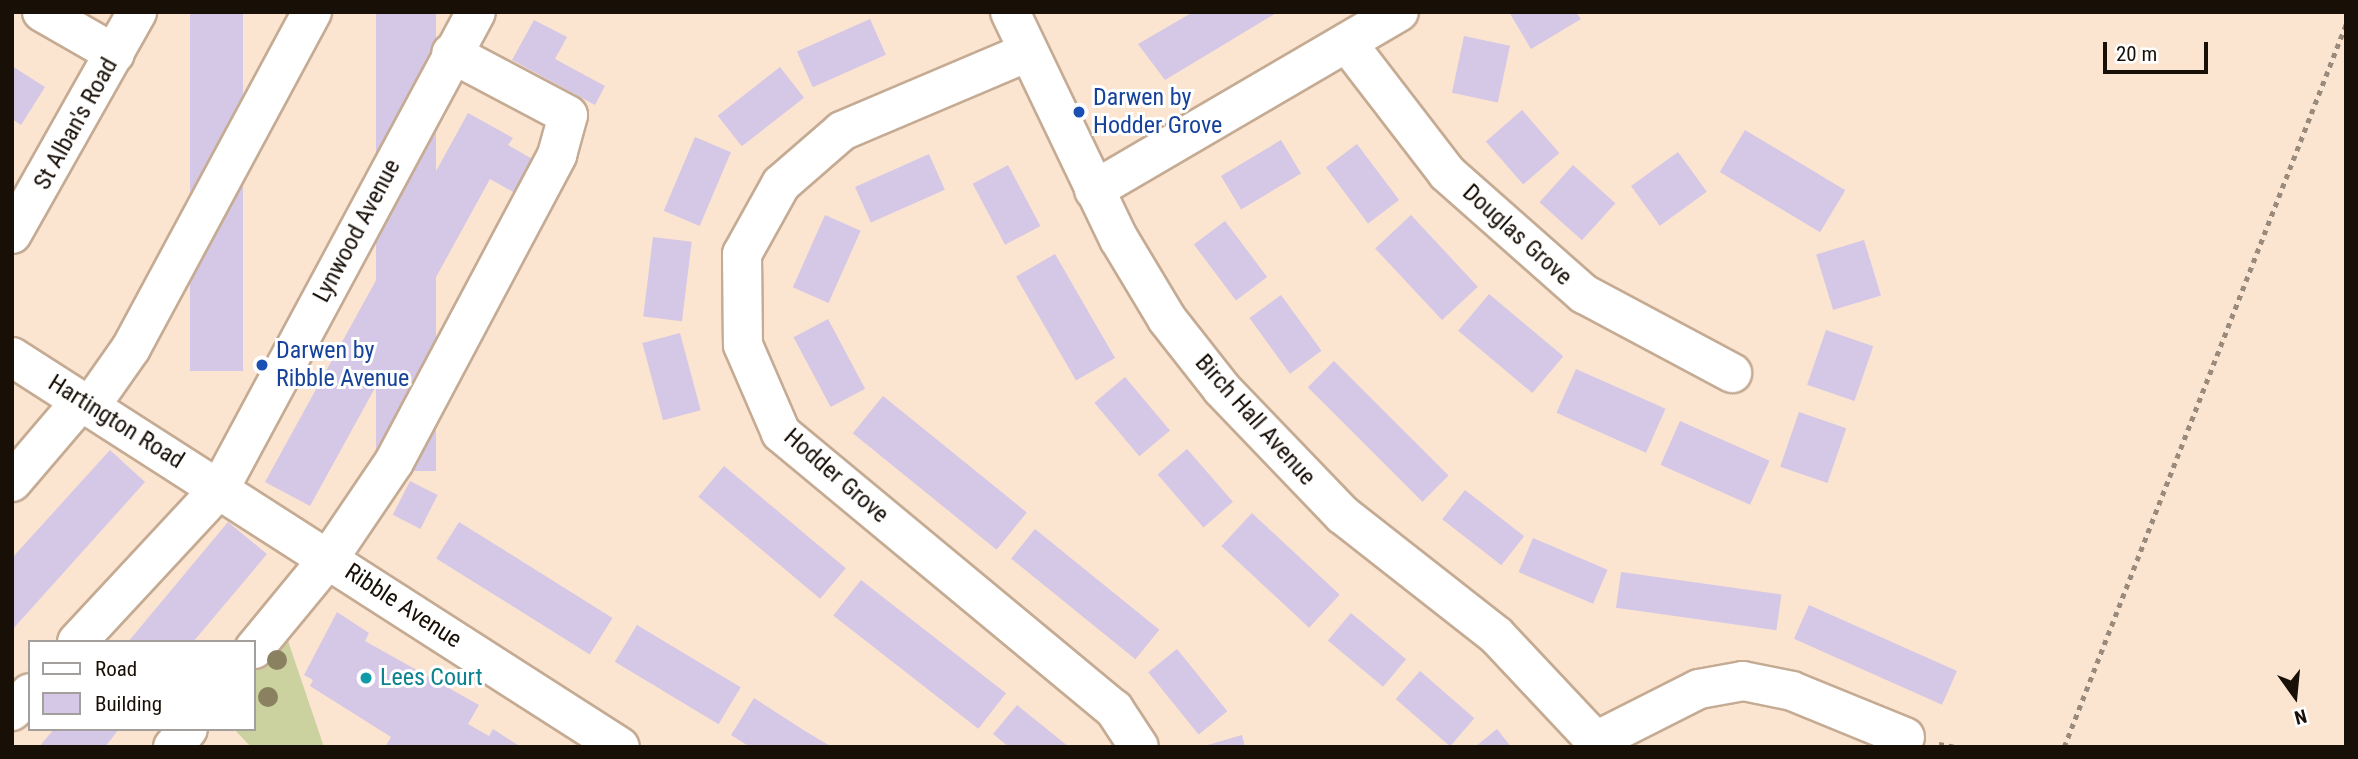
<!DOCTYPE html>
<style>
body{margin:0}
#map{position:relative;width:2358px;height:759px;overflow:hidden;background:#fbe5d1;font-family:"Roboto Condensed",sans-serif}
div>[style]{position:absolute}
.green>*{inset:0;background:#ccd29f}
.building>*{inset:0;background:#d5c7e6;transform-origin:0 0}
.path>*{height:4.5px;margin-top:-2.25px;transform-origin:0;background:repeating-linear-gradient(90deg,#9a8a7b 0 5px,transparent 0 10px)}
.roads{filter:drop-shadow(2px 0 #c5ab93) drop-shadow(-2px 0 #c5ab93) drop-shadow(0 2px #c5ab93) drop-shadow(0 -2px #c5ab93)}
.minor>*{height:38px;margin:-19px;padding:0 19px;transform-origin:19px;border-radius:19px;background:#fff}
.trees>*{width:20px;height:20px;margin:-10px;border-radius:50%;background:#8a8161}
.dots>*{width:19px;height:19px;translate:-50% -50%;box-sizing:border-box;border:4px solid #fff;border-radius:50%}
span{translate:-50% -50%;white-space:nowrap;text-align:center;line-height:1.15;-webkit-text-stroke:6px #fff;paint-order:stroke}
.transit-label{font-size:24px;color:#164399}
.left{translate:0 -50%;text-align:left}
.street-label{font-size:24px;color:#180f07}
.culture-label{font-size:24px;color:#0d838f}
.frame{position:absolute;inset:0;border:14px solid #180f07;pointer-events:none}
.legend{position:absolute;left:28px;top:640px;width:228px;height:91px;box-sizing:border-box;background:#fff;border:2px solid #a39f9c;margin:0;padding:9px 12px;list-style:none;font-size:21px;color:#180f07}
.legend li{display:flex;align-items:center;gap:14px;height:35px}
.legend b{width:35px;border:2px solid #a39f9c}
.north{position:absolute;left:2260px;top:661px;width:70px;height:70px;-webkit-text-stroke:5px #fff;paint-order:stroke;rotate:165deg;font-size:19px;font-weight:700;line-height:28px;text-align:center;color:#180f07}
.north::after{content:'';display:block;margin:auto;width:24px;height:32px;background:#180f07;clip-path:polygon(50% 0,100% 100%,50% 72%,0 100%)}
.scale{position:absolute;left:2103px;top:42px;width:105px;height:32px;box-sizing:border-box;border:4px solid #180f07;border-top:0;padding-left:9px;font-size:21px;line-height:24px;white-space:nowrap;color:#180f07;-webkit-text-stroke:5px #fff;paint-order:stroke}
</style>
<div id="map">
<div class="green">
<i style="clip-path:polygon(285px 632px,324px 747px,251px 747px,234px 729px,254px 729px,254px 667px)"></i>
</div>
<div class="building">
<i style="left:190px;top:12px;width:53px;height:359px"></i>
<i style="left:376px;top:12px;width:60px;height:459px"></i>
<i style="clip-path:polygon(1193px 12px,1278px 12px,1165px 80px,1138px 44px)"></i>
<i style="clip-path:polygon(1509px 12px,1576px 12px,1581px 19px,1531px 49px)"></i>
<i style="left:870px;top:19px;width:39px;height:80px;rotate:66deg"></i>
<i style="clip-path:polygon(534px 20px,567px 37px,555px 59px,605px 86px,595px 105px,512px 60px)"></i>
<i style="left:1464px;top:36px;width:47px;height:58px;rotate:12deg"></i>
<i style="clip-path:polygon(12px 66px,45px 87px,21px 125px,12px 119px)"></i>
<i style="left:780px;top:67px;width:39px;height:79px;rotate:52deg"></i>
<i style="left:1522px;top:110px;width:57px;height:48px;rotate:49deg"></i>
<i style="clip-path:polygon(468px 113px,513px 138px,508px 145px,534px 160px,515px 193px,490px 179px,310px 506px,265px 482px)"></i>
<i style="left:1745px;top:130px;width:117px;height:49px;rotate:31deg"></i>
<i style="left:695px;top:137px;width:39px;height:80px;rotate:23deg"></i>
<i style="left:1281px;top:140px;width:39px;height:70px;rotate:59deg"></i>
<i style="left:1357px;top:144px;width:70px;height:39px;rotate:53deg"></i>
<i style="left:1678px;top:152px;width:49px;height:58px;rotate:54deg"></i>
<i style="left:929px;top:154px;width:39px;height:81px;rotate:66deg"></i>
<i style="left:1008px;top:165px;width:69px;height:40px;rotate:62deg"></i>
<i style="left:1573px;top:165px;width:57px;height:50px;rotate:42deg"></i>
<i style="left:825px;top:215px;width:39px;height:79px;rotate:24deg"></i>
<i style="left:1411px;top:215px;width:98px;height:49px;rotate:47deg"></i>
<i style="left:1225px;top:221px;width:70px;height:39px;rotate:53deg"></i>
<i style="left:653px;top:237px;width:39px;height:80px;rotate:7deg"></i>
<i style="left:1864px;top:240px;width:58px;height:50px;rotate:73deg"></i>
<i style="left:1055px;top:254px;width:120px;height:45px;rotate:60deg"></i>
<i style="left:1489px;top:294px;width:97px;height:48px;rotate:40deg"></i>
<i style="left:1281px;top:295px;width:69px;height:39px;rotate:54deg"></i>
<i style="left:828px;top:319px;width:79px;height:39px;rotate:62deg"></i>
<i style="left:1826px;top:330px;width:50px;height:58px;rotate:19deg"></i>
<i style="left:680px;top:333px;width:80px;height:39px;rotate:75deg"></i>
<i style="left:1334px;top:361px;width:162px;height:37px;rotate:45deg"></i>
<i style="left:1576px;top:369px;width:98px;height:48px;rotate:24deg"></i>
<i style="left:1125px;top:377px;width:70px;height:40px;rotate:50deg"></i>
<i style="left:883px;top:396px;width:185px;height:48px;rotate:39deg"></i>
<i style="left:1799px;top:412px;width:50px;height:58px;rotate:19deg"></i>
<i style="left:1680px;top:421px;width:98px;height:48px;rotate:24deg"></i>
<i style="left:1187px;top:449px;width:70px;height:39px;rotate:49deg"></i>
<i style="clip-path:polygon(110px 450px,145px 482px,12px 630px,12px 558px)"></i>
<i style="left:724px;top:466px;width:159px;height:40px;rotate:40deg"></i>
<i style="left:410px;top:481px;width:31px;height:38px;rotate:27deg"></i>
<i style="left:1465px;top:490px;width:75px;height:37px;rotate:38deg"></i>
<i style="left:1252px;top:513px;width:120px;height:45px;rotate:43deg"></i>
<i style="clip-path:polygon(228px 522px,267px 554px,236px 591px,193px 642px,128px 642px)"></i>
<i style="left:459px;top:522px;width:181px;height:43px;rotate:32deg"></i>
<i style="left:1035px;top:529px;width:160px;height:38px;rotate:39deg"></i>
<i style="left:1533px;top:538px;width:81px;height:37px;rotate:23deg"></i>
<i style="left:1621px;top:572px;width:162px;height:36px;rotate:8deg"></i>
<i style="left:861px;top:580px;width:184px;height:45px;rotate:38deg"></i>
<i style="left:1809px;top:605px;width:162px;height:37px;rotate:24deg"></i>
<i style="clip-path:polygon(337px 612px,369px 633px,365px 641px,479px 705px,468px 724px,489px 736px,493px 729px,521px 747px,385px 747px,391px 737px,310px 686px,313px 680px,304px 675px)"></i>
<i style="left:1351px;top:613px;width:72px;height:36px;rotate:40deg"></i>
<i style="left:637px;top:625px;width:121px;height:43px;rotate:31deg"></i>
<i style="left:1177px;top:649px;width:80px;height:37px;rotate:51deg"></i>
<i style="left:1420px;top:671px;width:72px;height:37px;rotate:41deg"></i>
<i style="clip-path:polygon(754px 698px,805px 731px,832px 747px,750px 747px,731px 735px)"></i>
<i style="clip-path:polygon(1017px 705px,1048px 730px,1069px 747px,1009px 747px,993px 734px)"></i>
<i style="clip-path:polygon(54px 729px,119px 729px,105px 747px,39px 747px)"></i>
<i style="clip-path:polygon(1497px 729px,1511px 747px,1475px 747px)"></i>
<i style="clip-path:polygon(1242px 735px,1245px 747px,1204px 747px,1204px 746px)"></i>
</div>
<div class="path">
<i style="left:1939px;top:744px;width:17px;rotate:10deg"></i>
<i style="left:2064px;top:747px;width:776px;rotate:-68.69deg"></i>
</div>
<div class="roads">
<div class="minor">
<i style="left:42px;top:12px;width:84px;rotate:29.9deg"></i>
<i style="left:1010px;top:12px;width:252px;rotate:64.4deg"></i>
<i style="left:1119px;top:239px;width:93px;rotate:59deg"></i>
<i style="left:1167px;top:319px;width:89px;rotate:51.8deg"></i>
<i style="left:1222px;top:389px;width:175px;rotate:46.2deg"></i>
<i style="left:1343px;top:515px;width:194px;rotate:38.1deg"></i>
<i style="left:1496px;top:635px;width:154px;rotate:46.8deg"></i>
<i style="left:1347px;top:43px;width:164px;rotate:52.4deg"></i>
<i style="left:1447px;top:173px;width:183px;rotate:41.5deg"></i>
<i style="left:1584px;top:294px;width:168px;rotate:28.1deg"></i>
<i style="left:1028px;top:52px;width:202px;rotate:157deg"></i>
<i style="left:842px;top:131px;width:81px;rotate:139deg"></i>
<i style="left:781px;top:184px;width:80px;rotate:119.1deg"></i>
<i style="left:742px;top:254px;width:91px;rotate:89.4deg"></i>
<i style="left:743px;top:345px;width:96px;rotate:66.6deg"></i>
<i style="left:781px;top:433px;width:433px;rotate:39.7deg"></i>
<i style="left:1114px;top:709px;width:45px;rotate:56.7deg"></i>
<i style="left:1094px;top:190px;width:353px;rotate:-30.3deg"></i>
<i style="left:12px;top:234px;width:255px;rotate:-60.6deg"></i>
<i style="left:12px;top:357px;width:722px;rotate:32.68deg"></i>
<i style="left:91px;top:405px;width:70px;rotate:-54.9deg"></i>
<i style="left:131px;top:348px;width:382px;rotate:-61.7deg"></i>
<i style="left:12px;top:482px;width:108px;rotate:-49.5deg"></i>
<i style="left:77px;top:642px;width:210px;rotate:-47.1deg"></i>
<i style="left:220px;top:488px;width:540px;rotate:-61.73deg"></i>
<i style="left:254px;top:649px;width:118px;rotate:-50.5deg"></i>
<i style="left:329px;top:558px;width:116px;rotate:-55.9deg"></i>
<i style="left:394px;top:462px;width:348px;rotate:-62deg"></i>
<i style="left:557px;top:155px;width:41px;rotate:-74.6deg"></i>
<i style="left:568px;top:115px;width:132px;rotate:-152.1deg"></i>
<i style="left:12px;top:711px;width:25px;rotate:-45deg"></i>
<i style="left:1598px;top:740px;width:113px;rotate:-26.8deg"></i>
<i style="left:1699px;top:689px;width:45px;rotate:-10.3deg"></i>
<i style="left:1743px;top:681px;width:50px;rotate:11.5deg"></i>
<i style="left:1792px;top:691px;width:122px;rotate:22.2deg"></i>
<i style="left:173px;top:747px;width:23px;rotate:-50deg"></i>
</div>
</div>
<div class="trees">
<i style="left:277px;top:660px"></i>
<i style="left:268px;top:697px"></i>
</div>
<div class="dots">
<i style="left:1079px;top:112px;background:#1a4fb4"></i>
<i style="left:262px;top:365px;background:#1a4fb4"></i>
<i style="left:366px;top:678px;background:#0f9aa8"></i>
</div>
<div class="transit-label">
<span class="left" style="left:1093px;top:112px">Darwen by<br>Hodder Grove</span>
<span class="left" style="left:276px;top:365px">Darwen by<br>Ribble Avenue</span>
</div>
<div class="street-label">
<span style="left:76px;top:124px;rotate:-61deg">St Alban's Road</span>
<span style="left:357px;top:231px;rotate:-62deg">Lynwood Avenue</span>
<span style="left:1517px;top:235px;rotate:42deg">Douglas Grove</span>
<span style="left:1255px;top:420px;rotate:48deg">Birch Hall Avenue</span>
<span style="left:116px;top:422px;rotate:32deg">Hartington Road</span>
<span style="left:836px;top:476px;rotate:41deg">Hodder Grove</span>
<span style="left:403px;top:606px;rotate:33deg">Ribble Avenue</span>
</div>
<div class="culture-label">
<span class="left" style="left:380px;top:678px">Lees Court</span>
</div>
<div class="frame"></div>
<ul class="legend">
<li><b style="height:9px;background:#fff"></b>Road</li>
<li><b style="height:19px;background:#d5c7e6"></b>Building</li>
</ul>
<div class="north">N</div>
<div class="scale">20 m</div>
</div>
